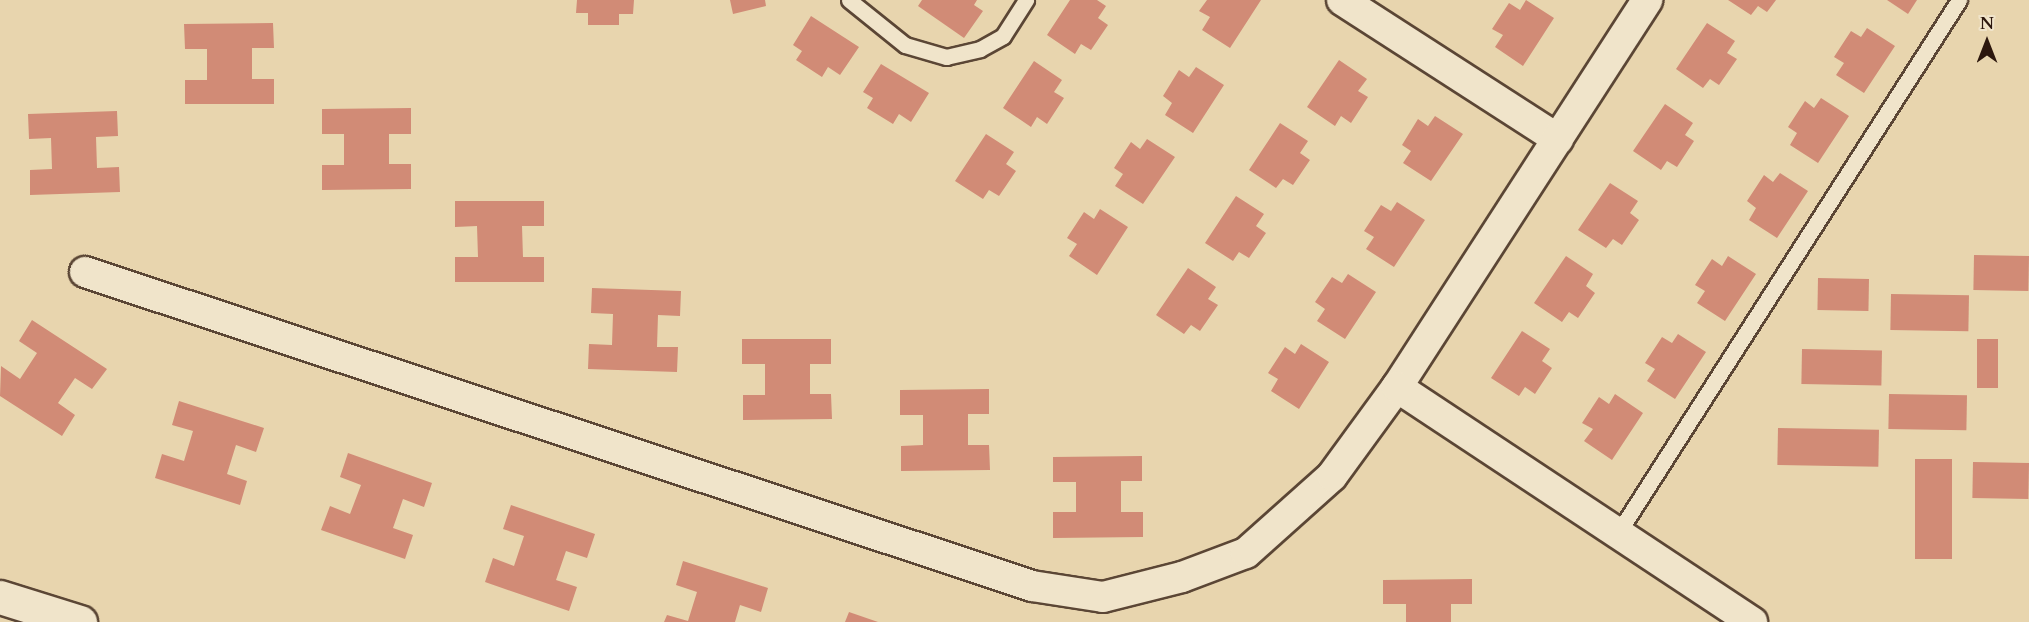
<!DOCTYPE html>
<style>
body{margin:0}
#map{position:relative;width:2029px;height:622px;overflow:hidden;background:#e8d5ae;font-family:Cardo,serif}
div>[style]{position:absolute}
.building>*{inset:0;background:#d18b76;transform-origin:0 0}
.roads{filter:drop-shadow(2px 0 #5b4635) drop-shadow(-2px 0 #5b4635) drop-shadow(0 2px #5b4635) drop-shadow(0 -2px #5b4635)}
.lane>*{height:15px;margin:-7.5px;padding:0 7.5px;transform-origin:7.5px;border-radius:7.5px;background:#f0e4ca}
.street>*{height:30px;margin:-15px;padding:0 15px;transform-origin:15px;border-radius:15px;background:#f0e4ca}
.secondary>*{height:33px;margin:-16.5px;padding:0 16.5px;transform-origin:16.5px;border-radius:16.5px;background:#f0e4ca}
span{translate:-50% -50%;white-space:nowrap;text-align:center;line-height:1.15;-webkit-text-stroke:6px #f0e4ca;paint-order:stroke}
.north{position:absolute;left:1957px;top:12px;width:60px;height:60px;-webkit-text-stroke:4px #f0e4ca;paint-order:stroke;rotate:0deg;font-size:16px;font-weight:700;line-height:24px;text-align:center;color:#2c170d}
.north::after{content:'';display:block;margin:auto;width:21px;height:27px;background:#2c170d;clip-path:polygon(50% 0,100% 100%,50% 72%,0 100%)}
</style>
<div id="map">
<div class="building">
<i style="clip-path:polygon(577px 0,634px 0,633px 14px,619px 14px,619px 25px,588px 25px,588px 13px,576px 13px)"></i>
<i style="clip-path:polygon(730px 0,765px 0,766px 6px,733px 14px)"></i>
<i style="clip-path:polygon(922px 0,977px 0,974px 5px,983px 11px,964px 38px,918px 6px)"></i>
<i style="clip-path:polygon(1070px 0,1097px 0,1106px 6px,1098px 18px,1108px 25px,1091px 50px,1081px 44px,1075px 54px,1047px 35px)"></i>
<i style="clip-path:polygon(1207px 0,1261px 0,1230px 48px,1202px 30px,1210px 17px,1199px 11px)"></i>
<i style="clip-path:polygon(1526px 0,1554px 18px,1523px 66px,1495px 47px,1503px 35px,1492px 29px,1509px 3px,1520px 10px)"></i>
<i style="clip-path:polygon(1728px 0,1776px 0,1767px 12px,1758px 6px,1751px 15px)"></i>
<i style="clip-path:polygon(1887px 0,1917px 0,1908px 14px)"></i>
<i style="clip-path:polygon(811px 16px,859px 47px,840px 75px,828px 67px,822px 77px,796px 60px,802px 51px,793px 45px)"></i>
<i style="clip-path:polygon(273px 23px,274px 48px,252px 48px,252px 79px,274px 79px,274px 104px,185px 104px,185px 80px,207px 80px,207px 49px,185px 49px,184px 24px)"></i>
<i style="clip-path:polygon(1707px 23px,1735px 41px,1727px 53px,1737px 59px,1719px 85px,1710px 79px,1703px 88px,1676px 69px)"></i>
<i style="clip-path:polygon(1867px 28px,1895px 46px,1864px 93px,1836px 75px,1844px 63px,1834px 57px,1851px 31px,1861px 37px)"></i>
<i style="clip-path:polygon(1339px 60px,1367px 79px,1358px 91px,1368px 97px,1351px 123px,1341px 116px,1335px 126px,1307px 107px)"></i>
<i style="clip-path:polygon(1034px 61px,1062px 80px,1054px 92px,1064px 98px,1047px 124px,1037px 117px,1031px 127px,1003px 108px)"></i>
<i style="clip-path:polygon(881px 64px,929px 93px,911px 122px,899px 114px,893px 124px,867px 108px,873px 98px,863px 92px)"></i>
<i style="clip-path:polygon(1196px 67px,1224px 85px,1193px 133px,1165px 115px,1172px 103px,1163px 96px,1179px 70px,1189px 77px)"></i>
<i style="clip-path:polygon(1821px 98px,1849px 116px,1818px 163px,1790px 145px,1797px 133px,1788px 127px,1805px 101px,1814px 108px)"></i>
<i style="clip-path:polygon(1665px 104px,1693px 123px,1685px 135px,1694px 141px,1677px 167px,1667px 161px,1661px 170px,1633px 151px)"></i>
<i style="clip-path:polygon(411px 108px,411px 134px,389px 134px,389px 164px,411px 164px,411px 189px,322px 190px,322px 165px,344px 165px,344px 134px,322px 134px,322px 109px)"></i>
<i style="clip-path:polygon(117px 111px,118px 136px,96px 137px,97px 168px,119px 167px,120px 192px,30px 195px,30px 170px,52px 169px,51px 138px,29px 139px,28px 114px)"></i>
<i style="clip-path:polygon(1435px 116px,1463px 134px,1431px 181px,1403px 163px,1411px 151px,1402px 145px,1418px 119px,1428px 126px)"></i>
<i style="clip-path:polygon(1280px 123px,1308px 141px,1300px 153px,1310px 160px,1293px 185px,1283px 179px,1276px 188px,1249px 170px)"></i>
<i style="clip-path:polygon(986px 134px,1014px 152px,1006px 164px,1016px 171px,999px 196px,989px 190px,983px 199px,955px 181px)"></i>
<i style="clip-path:polygon(1147px 139px,1175px 157px,1143px 204px,1115px 186px,1123px 174px,1114px 168px,1131px 142px,1140px 149px)"></i>
<i style="clip-path:polygon(1780px 173px,1808px 191px,1777px 238px,1749px 220px,1756px 208px,1747px 201px,1764px 175px,1773px 182px)"></i>
<i style="clip-path:polygon(1610px 183px,1638px 201px,1630px 213px,1639px 220px,1622px 245px,1613px 239px,1606px 248px,1578px 230px)"></i>
<i style="clip-path:polygon(1236px 196px,1264px 214px,1256px 226px,1266px 233px,1249px 258px,1239px 252px,1233px 261px,1205px 243px)"></i>
<i style="clip-path:polygon(455px 201px,544px 201px,544px 226px,522px 226px,523px 257px,544px 257px,544px 282px,455px 282px,455px 257px,478px 257px,477px 226px,455px 227px)"></i>
<i style="clip-path:polygon(1397px 202px,1425px 220px,1394px 267px,1366px 249px,1374px 237px,1364px 231px,1381px 205px,1391px 211px)"></i>
<i style="clip-path:polygon(1100px 209px,1128px 227px,1097px 275px,1069px 256px,1077px 244px,1067px 238px,1084px 212px,1094px 219px)"></i>
<i style="left:1974px;top:255px;width:55px;height:35px;rotate:1deg"></i>
<i style="clip-path:polygon(1566px 256px,1593px 274px,1586px 286px,1595px 293px,1578px 318px,1569px 312px,1562px 322px,1534px 303px)"></i>
<i style="clip-path:polygon(1728px 256px,1756px 274px,1725px 321px,1697px 303px,1705px 291px,1695px 285px,1712px 259px,1722px 266px)"></i>
<i style="clip-path:polygon(1188px 268px,1216px 287px,1208px 299px,1218px 305px,1200px 331px,1191px 325px,1184px 334px,1156px 315px)"></i>
<i style="clip-path:polygon(1348px 274px,1376px 292px,1345px 339px,1317px 321px,1325px 309px,1315px 302px,1332px 277px,1342px 283px)"></i>
<i style="left:1818px;top:278px;width:51px;height:32px;rotate:1deg"></i>
<i style="clip-path:polygon(592px 288px,681px 291px,680px 316px,658px 315px,657px 347px,678px 347px,677px 372px,588px 369px,589px 344px,612px 345px,613px 314px,591px 313px)"></i>
<i style="left:1891px;top:294px;width:78px;height:36px;rotate:1deg"></i>
<i style="clip-path:polygon(32px 320px,107px 369px,92px 389px,75px 378px,58px 403px,75px 415px,62px 436px,0 396px,1px 366px,20px 379px,37px 353px,19px 341px)"></i>
<i style="clip-path:polygon(1522px 331px,1550px 349px,1542px 361px,1552px 368px,1535px 394px,1525px 387px,1519px 396px,1491px 378px)"></i>
<i style="clip-path:polygon(1678px 334px,1706px 352px,1675px 399px,1647px 381px,1655px 369px,1645px 363px,1662px 337px,1672px 343px)"></i>
<i style="clip-path:polygon(742px 339px,831px 339px,831px 364px,810px 364px,810px 394px,831px 394px,832px 419px,743px 420px,743px 395px,765px 395px,765px 364px,742px 364px)"></i>
<i style="left:1977px;top:339px;width:21px;height:49px"></i>
<i style="clip-path:polygon(1301px 344px,1329px 362px,1299px 409px,1271px 391px,1278px 379px,1268px 373px,1285px 347px,1295px 354px)"></i>
<i style="left:1802px;top:349px;width:80px;height:35px;rotate:1deg"></i>
<i style="clip-path:polygon(989px 389px,989px 414px,968px 414px,968px 445px,989px 445px,990px 470px,901px 471px,901px 446px,923px 445px,923px 415px,900px 415px,900px 390px)"></i>
<i style="clip-path:polygon(1615px 394px,1643px 413px,1612px 460px,1584px 441px,1593px 429px,1582px 423px,1599px 397px,1609px 404px)"></i>
<i style="left:1889px;top:394px;width:78px;height:35px;rotate:1deg"></i>
<i style="clip-path:polygon(179px 401px,264px 428px,256px 452px,236px 445px,227px 474px,247px 481px,240px 505px,155px 478px,162px 454px,184px 461px,193px 431px,172px 425px)"></i>
<i style="left:1778px;top:428px;width:101px;height:37px;rotate:1deg"></i>
<i style="clip-path:polygon(348px 453px,432px 483px,424px 507px,403px 499px,393px 528px,413px 535px,405px 559px,321px 530px,330px 506px,350px 514px,361px 485px,340px 477px)"></i>
<i style="clip-path:polygon(1142px 456px,1142px 481px,1121px 481px,1121px 512px,1143px 512px,1143px 537px,1053px 538px,1053px 512px,1076px 512px,1076px 482px,1053px 482px,1053px 457px)"></i>
<i style="left:1915px;top:459px;width:37px;height:100px"></i>
<i style="left:1973px;top:462px;width:56px;height:36px;rotate:1deg"></i>
<i style="clip-path:polygon(511px 505px,595px 534px,587px 558px,566px 551px,556px 580px,577px 587px,569px 611px,485px 582px,493px 558px,514px 566px,524px 536px,503px 529px)"></i>
<i style="clip-path:polygon(683px 561px,768px 588px,761px 612px,740px 605px,735px 622px,664px 622px,667px 615px,688px 621px,697px 592px,676px 585px)"></i>
<i style="clip-path:polygon(1472px 579px,1472px 604px,1451px 604px,1451px 622px,1406px 622px,1406px 604px,1383px 604px,1383px 580px)"></i>
<i style="clip-path:polygon(849px 612px,878px 622px,845px 622px)"></i>
</div>
<div class="roads">
<div class="lane">
<i style="left:849px;top:0;width:72px;rotate:38.8deg"></i>
<i style="left:905px;top:45px;width:43px;rotate:16.3deg"></i>
<i style="left:946px;top:57px;width:35px;rotate:-13deg"></i>
<i style="left:980px;top:49px;width:26px;rotate:-29deg"></i>
<i style="left:1003px;top:36px;width:43px;rotate:-57.4deg"></i>
<i style="left:1618px;top:533px;width:633px;rotate:-57.39deg"></i>
</div>
<div class="street">
<i style="left:1342px;top:0;width:257px;rotate:32.8deg"></i>
<i style="left:85px;top:272px;width:998px;rotate:18.34deg"></i>
<i style="left:1032px;top:586px;width:72px;rotate:8.8deg"></i>
<i style="left:1103px;top:597px;width:81px;rotate:-14.2deg"></i>
<i style="left:1182px;top:577px;width:68px;rotate:-20.6deg"></i>
<i style="left:1246px;top:553px;width:115px;rotate:-41.8deg"></i>
<i style="left:1332px;top:476px;width:110px;rotate:-53.9deg"></i>
<i style="left:1397px;top:387px;width:461px;rotate:-57.1deg"></i>
<i style="left:1397px;top:387px;width:426px;rotate:33.5deg"></i>
</div>
<div class="secondary">
<i style="left:0;top:597px;width:84px;rotate:17.4deg"></i>
</div>
</div>
<div class="north">N</div>
</div>
